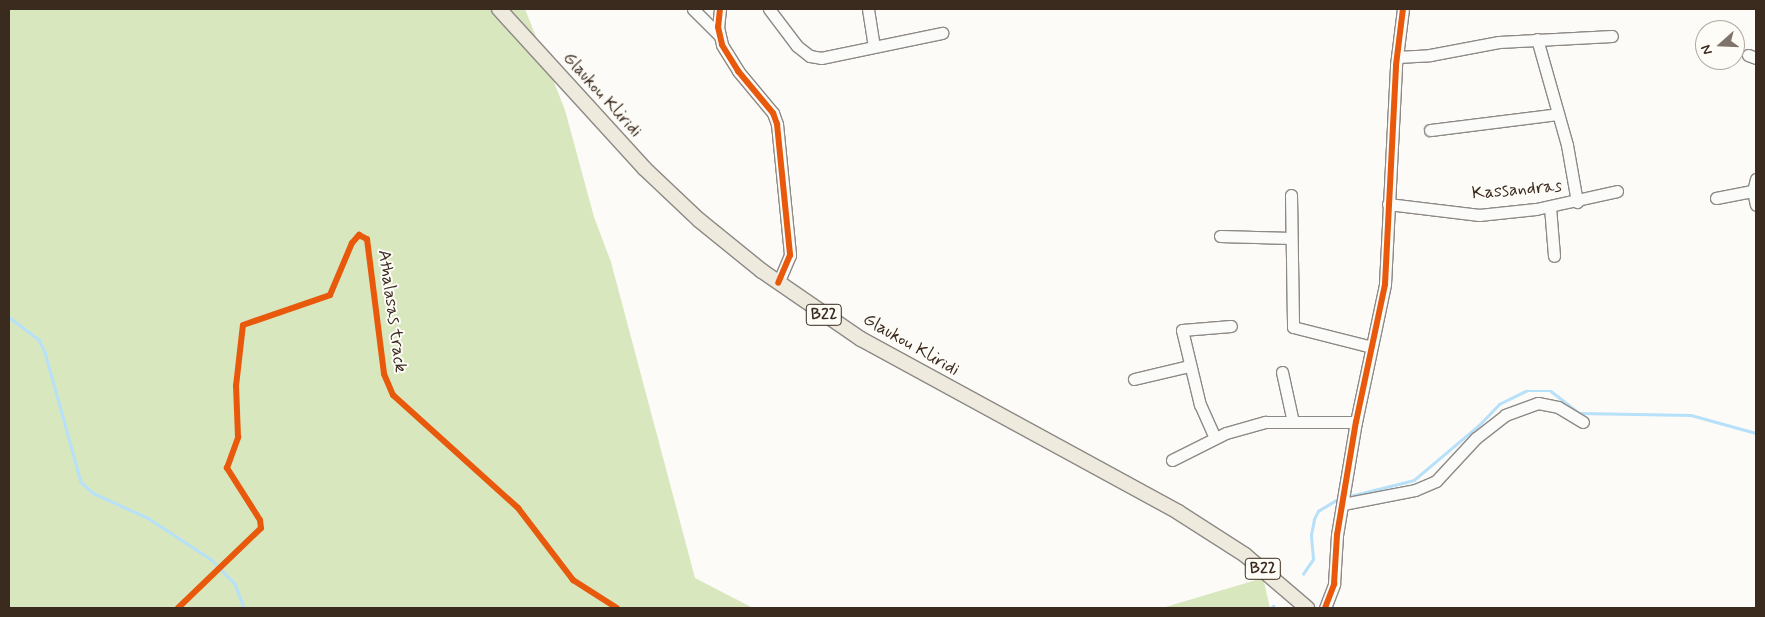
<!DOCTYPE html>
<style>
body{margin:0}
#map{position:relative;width:1765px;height:617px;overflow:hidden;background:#fcfbf8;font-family:Mynerve,sans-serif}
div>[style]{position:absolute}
.green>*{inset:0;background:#d8e7be}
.stream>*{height:2.5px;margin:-1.25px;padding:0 1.25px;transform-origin:1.25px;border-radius:1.25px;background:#b7e0f9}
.roads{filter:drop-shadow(1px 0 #8d8985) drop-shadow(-1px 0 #8d8985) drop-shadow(0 1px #8d8985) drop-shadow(0 -1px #8d8985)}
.minor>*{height:11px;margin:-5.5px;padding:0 5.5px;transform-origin:5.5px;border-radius:5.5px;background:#fbfbf9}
.major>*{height:14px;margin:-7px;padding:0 7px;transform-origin:7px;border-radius:7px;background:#eeeade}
.cycleway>*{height:6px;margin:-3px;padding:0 3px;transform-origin:3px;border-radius:3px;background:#e8590c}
span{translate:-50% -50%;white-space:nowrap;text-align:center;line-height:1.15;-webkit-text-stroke:4px #fdfcf7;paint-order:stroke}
.shield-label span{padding:1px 4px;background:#fdfcf7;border:1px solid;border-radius:4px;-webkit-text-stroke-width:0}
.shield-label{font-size:16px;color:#3b2a1e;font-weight:700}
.street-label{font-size:18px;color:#3b2a1e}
.frame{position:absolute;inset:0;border:10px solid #3b2a1e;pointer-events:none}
.north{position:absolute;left:1695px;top:20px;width:50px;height:50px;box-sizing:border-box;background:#fdfcf7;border:1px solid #afa8a0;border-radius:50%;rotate:250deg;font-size:14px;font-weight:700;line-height:20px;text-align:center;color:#3b2a1e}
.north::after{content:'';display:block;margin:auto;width:18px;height:22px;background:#7f736a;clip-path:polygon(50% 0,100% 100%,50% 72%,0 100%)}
</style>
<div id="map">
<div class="green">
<i style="clip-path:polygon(9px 9px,525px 9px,565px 110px,594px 217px,611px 262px,695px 578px,753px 608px,9px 608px)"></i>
<i style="clip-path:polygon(1263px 578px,1270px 608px,1162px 608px)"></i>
</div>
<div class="stream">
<i style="left:9px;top:317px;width:38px;rotate:37deg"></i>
<i style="left:39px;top:340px;width:13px;rotate:63deg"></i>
<i style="left:45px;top:352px;width:135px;rotate:74.5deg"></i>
<i style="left:81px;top:482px;width:16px;rotate:43deg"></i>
<i style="left:93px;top:493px;width:60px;rotate:24.4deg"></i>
<i style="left:148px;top:518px;width:75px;rotate:33.1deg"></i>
<i style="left:211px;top:559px;width:35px;rotate:46deg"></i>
<i style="left:235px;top:584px;width:26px;rotate:69deg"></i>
<i style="left:1346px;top:497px;width:70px;rotate:-14deg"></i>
<i style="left:1414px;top:480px;width:84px;rotate:-40.2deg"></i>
<i style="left:1478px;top:426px;width:30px;rotate:-46deg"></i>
<i style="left:1499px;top:404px;width:30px;rotate:-26deg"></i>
<i style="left:1526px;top:391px;width:25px"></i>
<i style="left:1551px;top:391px;width:36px;rotate:38deg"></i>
<i style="left:1579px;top:413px;width:112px;rotate:1deg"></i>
<i style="left:1691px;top:415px;width:67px;rotate:15.5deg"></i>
<i style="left:1303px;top:574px;width:18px;rotate:-56deg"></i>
<i style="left:1313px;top:559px;width:24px;rotate:-95deg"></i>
<i style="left:1311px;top:535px;width:16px;rotate:-79deg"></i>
<i style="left:1314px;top:519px;width:9px;rotate:-63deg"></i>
<i style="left:1318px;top:511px;width:23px;rotate:-31deg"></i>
<i style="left:1271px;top:608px;width:3px;rotate:-45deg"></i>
</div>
<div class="roads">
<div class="minor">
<i style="left:693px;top:9px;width:37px;rotate:45deg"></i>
<i style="left:720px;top:9px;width:18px;rotate:96deg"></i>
<i style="left:718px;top:27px;width:18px;rotate:77deg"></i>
<i style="left:722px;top:45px;width:31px;rotate:58deg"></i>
<i style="left:738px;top:71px;width:55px;rotate:50.2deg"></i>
<i style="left:773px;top:113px;width:12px;rotate:70deg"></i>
<i style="left:777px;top:124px;width:132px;rotate:84.3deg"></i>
<i style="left:790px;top:255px;width:30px;rotate:113deg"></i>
<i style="left:769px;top:9px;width:46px;rotate:52.9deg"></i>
<i style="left:797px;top:46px;width:16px;rotate:38deg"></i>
<i style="left:810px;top:56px;width:11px;rotate:10deg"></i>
<i style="left:821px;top:58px;width:124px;rotate:-11.7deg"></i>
<i style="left:868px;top:9px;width:38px;rotate:81deg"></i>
<i style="left:1537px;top:39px;width:110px;rotate:74.2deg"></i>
<i style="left:1567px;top:145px;width:58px;rotate:80deg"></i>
<i style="left:1748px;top:55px;width:9px;rotate:21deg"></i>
<i style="left:1397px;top:57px;width:33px;rotate:-3deg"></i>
<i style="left:1430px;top:55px;width:70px;rotate:-10.7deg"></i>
<i style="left:1499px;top:42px;width:113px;rotate:-3deg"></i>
<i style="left:1430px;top:130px;width:129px;rotate:-7.1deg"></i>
<i style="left:1756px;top:179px;width:12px;rotate:104deg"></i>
<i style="left:1753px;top:191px;width:14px;rotate:78deg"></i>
<i style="left:1291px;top:195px;width:132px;rotate:89.1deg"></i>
<i style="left:1293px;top:327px;width:81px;rotate:14.2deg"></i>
<i style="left:1716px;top:198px;width:38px;rotate:-11deg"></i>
<i style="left:1388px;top:204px;width:92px;rotate:6.9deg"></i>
<i style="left:1479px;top:215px;width:57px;rotate:-6deg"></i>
<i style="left:1536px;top:209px;width:83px;rotate:-12.5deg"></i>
<i style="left:1550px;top:207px;width:49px;rotate:85.3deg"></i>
<i style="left:1220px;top:236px;width:71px;rotate:1.6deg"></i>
<i style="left:1282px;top:372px;width:51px;rotate:77.6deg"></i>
<i style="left:1134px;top:379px;width:57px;rotate:-13.3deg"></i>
<i style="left:1215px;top:438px;width:36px;rotate:-114deg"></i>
<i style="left:1200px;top:405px;width:77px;rotate:-103.5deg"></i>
<i style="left:1182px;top:330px;width:49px;rotate:-4.7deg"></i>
<i style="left:1172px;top:460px;width:60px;rotate:-26.6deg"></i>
<i style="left:1226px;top:433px;width:41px;rotate:-15.8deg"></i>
<i style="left:1265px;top:422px;width:91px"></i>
<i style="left:1343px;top:504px;width:73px;rotate:-11deg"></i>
<i style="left:1415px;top:490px;width:23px;rotate:-23deg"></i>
<i style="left:1436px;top:481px;width:59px;rotate:-47.1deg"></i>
<i style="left:1476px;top:438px;width:37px;rotate:-38deg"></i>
<i style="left:1505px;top:415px;width:35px;rotate:-20deg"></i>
<i style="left:1538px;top:403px;width:20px;rotate:11deg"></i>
<i style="left:1558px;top:407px;width:29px;rotate:31deg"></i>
<i style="left:1325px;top:608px;width:26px;rotate:-69deg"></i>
<i style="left:1334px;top:584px;width:49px;rotate:-86.5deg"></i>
<i style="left:1337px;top:535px;width:115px;rotate:-80.5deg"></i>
<i style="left:1356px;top:422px;width:141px;rotate:-78.1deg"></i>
<i style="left:1385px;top:284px;width:219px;rotate:-87.1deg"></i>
<i style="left:1396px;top:65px;width:56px;rotate:-82.9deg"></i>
</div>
<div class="major">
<i style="left:499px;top:9px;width:215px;rotate:47.6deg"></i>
<i style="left:644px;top:168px;width:76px;rotate:43.4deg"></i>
<i style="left:699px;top:220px;width:81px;rotate:39deg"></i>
<i style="left:762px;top:271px;width:120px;rotate:34.5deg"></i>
<i style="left:861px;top:339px;width:361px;rotate:28.6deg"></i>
<i style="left:1178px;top:512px;width:80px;rotate:32.7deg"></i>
<i style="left:1245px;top:555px;width:82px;rotate:40.5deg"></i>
</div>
</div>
<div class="cycleway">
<i style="left:720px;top:9px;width:18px;rotate:96deg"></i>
<i style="left:718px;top:27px;width:18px;rotate:77deg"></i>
<i style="left:722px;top:45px;width:31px;rotate:58deg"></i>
<i style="left:738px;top:71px;width:55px;rotate:50.2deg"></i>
<i style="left:773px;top:113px;width:12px;rotate:70deg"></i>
<i style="left:777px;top:124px;width:132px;rotate:84.3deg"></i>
<i style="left:790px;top:255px;width:30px;rotate:113deg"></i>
<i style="left:178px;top:608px;width:115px;rotate:-43.9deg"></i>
<i style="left:261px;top:528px;width:8px;rotate:-97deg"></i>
<i style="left:260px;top:520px;width:62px;rotate:-122.4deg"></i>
<i style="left:227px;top:468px;width:33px;rotate:-70deg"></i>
<i style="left:238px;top:437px;width:51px;rotate:-92.2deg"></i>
<i style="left:236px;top:386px;width:61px;rotate:-83.5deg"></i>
<i style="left:243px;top:325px;width:92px;rotate:-19deg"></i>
<i style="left:330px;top:295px;width:56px;rotate:-67.1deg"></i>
<i style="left:352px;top:243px;width:11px;rotate:-49deg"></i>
<i style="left:359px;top:235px;width:9px;rotate:27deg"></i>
<i style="left:367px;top:239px;width:136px;rotate:82.8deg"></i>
<i style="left:384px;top:374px;width:23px;rotate:67deg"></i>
<i style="left:393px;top:395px;width:169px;rotate:42.1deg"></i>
<i style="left:518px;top:508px;width:91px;rotate:52.6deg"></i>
<i style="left:573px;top:580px;width:52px;rotate:32.5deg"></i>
<i style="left:1325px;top:608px;width:26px;rotate:-69deg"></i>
<i style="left:1334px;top:584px;width:49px;rotate:-86.5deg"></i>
<i style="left:1337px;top:535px;width:115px;rotate:-80.5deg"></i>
<i style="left:1356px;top:422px;width:141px;rotate:-78.1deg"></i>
<i style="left:1385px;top:284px;width:219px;rotate:-87.1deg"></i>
<i style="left:1396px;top:65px;width:56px;rotate:-82.9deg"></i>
</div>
<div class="shield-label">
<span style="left:824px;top:315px">B22</span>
<span style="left:1263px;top:569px">B22</span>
</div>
<div class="street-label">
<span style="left:602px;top:95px;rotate:48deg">Glaukou Kliridi</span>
<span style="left:1517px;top:190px;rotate:-5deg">Kassandras</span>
<span style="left:392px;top:311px;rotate:82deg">Athalasas track</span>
<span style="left:911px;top:345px;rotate:30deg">Glaukou Kliridi</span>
</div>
<div class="frame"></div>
<div class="north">N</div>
</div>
